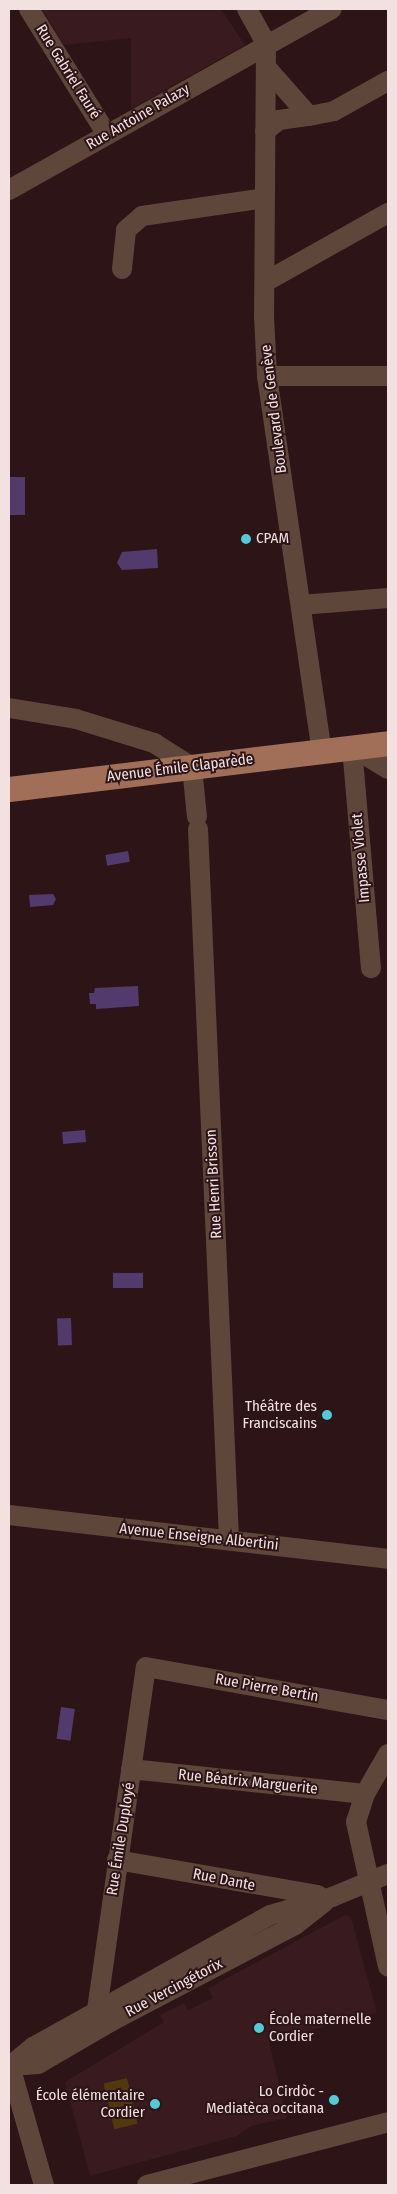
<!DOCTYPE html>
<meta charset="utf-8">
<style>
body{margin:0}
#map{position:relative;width:397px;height:2194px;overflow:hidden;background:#2c1417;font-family:"Fira Sans Condensed",sans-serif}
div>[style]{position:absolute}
.built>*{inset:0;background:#391a1e}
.green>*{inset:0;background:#51390d;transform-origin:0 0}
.water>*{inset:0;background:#533a6d;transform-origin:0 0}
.minor>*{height:20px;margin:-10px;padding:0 10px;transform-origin:10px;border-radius:10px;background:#5f463b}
.major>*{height:25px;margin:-12.5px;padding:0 12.5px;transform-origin:12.5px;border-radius:12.5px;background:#a16f57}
.dots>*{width:14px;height:14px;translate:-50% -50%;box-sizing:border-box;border:2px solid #2c1417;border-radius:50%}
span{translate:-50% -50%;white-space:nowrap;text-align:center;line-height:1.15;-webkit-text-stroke:4px #2c1417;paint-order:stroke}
.street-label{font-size:15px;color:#f3e1e2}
.poi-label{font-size:15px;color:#f3e1e2}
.left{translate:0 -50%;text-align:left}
.right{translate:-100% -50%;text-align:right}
.frame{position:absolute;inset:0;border:10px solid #f3e1e2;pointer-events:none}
</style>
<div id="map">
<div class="built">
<i style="clip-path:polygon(42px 9px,221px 9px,245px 45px,131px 109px,131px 38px,64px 45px)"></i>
<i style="clip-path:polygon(345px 1915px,351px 1917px,377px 2013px,269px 2041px,287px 2118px,251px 2126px,237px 2136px,90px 2176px,65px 2082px,164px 2022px,160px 2015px,184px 2003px,188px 2010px,213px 1998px,208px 1988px)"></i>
</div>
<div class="green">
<i style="left:127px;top:2078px;width:47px;height:24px;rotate:77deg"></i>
</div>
<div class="water">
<i style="left:10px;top:477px;width:15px;height:38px"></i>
<i style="clip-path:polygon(157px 549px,158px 568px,122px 570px,117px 563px,122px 552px)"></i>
<i style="left:128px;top:851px;width:11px;height:23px;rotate:80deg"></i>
<i style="clip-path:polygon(53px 894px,56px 899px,53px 905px,30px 907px,29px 895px)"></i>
<i style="clip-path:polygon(138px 986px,139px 1006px,96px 1009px,96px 1004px,90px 1004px,89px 993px,94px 993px,95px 988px)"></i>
<i style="left:85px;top:1130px;width:12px;height:23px;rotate:85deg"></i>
<i style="left:113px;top:1273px;width:30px;height:15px"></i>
<i style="left:71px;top:1318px;width:27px;height:14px;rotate:88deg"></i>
<i style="left:61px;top:1707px;width:14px;height:32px;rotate:8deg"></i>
</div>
<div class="minor">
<i style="left:29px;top:9px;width:148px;rotate:58.2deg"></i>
<i style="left:247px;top:9px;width:39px;rotate:61deg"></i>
<i style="left:266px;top:43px;width:273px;rotate:90.4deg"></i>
<i style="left:264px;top:316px;width:60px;rotate:87.1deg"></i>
<i style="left:267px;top:376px;width:379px;rotate:81.7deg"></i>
<i style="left:266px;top:67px;width:65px;rotate:48.7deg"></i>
<i style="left:309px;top:116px;width:25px;rotate:-11deg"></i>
<i style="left:334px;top:111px;width:62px;rotate:-29.1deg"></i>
<i style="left:265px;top:131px;width:18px;rotate:-38deg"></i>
<i style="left:279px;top:120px;width:30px;rotate:-8deg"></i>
<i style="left:9px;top:190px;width:370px;rotate:-29.3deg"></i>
<i style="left:122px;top:269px;width:39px;rotate:-84deg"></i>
<i style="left:126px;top:230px;width:21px;rotate:-41deg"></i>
<i style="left:142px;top:216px;width:124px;rotate:-8.3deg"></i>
<i style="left:265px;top:282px;width:141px;rotate:-29.3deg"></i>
<i style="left:267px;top:376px;width:121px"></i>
<i style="left:301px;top:605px;width:87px;rotate:-4.6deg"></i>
<i style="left:9px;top:708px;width:68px;rotate:9.3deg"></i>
<i style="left:76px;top:719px;width:82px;rotate:17.1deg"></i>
<i style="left:154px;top:743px;width:45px;rotate:32.3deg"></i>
<i style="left:192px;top:767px;width:50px;rotate:84.3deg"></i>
<i style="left:352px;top:747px;width:222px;rotate:85.1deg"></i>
<i style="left:352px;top:747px;width:42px;rotate:31.4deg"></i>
<i style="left:198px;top:829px;width:712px;rotate:87.5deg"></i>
<i style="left:9px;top:1515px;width:382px;rotate:6.6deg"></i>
<i style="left:388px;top:1754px;width:46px;rotate:119.9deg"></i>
<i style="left:365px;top:1794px;width:29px;rotate:108deg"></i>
<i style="left:356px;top:1822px;width:148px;rotate:77.5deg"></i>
<i style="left:131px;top:1769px;width:235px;rotate:6.1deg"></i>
<i style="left:117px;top:1860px;width:204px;rotate:9.9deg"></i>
<i style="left:97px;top:2010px;width:346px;rotate:-81.9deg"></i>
<i style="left:146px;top:1667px;width:246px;rotate:10.1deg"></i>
<i style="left:10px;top:2066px;width:28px;rotate:-4deg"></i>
<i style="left:38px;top:2064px;width:86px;rotate:-30.2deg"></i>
<i style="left:112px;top:2021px;width:207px;rotate:-27.7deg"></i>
<i style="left:295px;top:1925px;width:37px;rotate:-38deg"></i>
<i style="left:10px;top:2066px;width:124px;rotate:74.1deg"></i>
<i style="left:9px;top:2067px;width:31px;rotate:-40deg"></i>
<i style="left:33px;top:2047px;width:271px;rotate:-29.1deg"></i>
<i style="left:270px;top:1915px;width:65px;rotate:-16.2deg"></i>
<i style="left:332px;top:1897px;width:61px;rotate:-22.3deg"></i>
<i style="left:147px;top:2185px;width:249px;rotate:-14.6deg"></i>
</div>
<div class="major">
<i style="left:9px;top:789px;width:382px;rotate:-6.9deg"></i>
</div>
<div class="dots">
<i style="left:246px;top:539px;background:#52cbd8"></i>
<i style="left:327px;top:1415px;background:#52cbd8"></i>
<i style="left:259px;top:2028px;background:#52cbd8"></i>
<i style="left:334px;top:2100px;background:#52cbd8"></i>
<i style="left:155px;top:2104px;background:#52cbd8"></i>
</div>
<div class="street-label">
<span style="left:68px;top:72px;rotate:58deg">Rue Gabriel Fauré</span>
<span style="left:138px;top:117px;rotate:-30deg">Rue Antoine Palazy</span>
<span style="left:274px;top:409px;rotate:-97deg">Boulevard de Genève</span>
<span style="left:180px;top:768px;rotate:-7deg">Avenue Émile Claparède</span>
<span style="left:361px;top:858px;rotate:-95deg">Impasse Violet</span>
<span style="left:214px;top:1184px;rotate:-93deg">Rue Henri Brisson</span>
<span style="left:199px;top:1537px;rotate:6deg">Avenue Enseigne Albertini</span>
<span style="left:267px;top:1688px;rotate:10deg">Rue Pierre Bertin</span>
<span style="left:248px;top:1782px;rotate:6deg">Rue Béatrix Marguerite</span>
<span style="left:121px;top:1839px;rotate:-81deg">Rue Émile Duployé</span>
<span style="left:224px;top:1880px;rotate:11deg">Rue Dante</span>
<span style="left:174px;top:1988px;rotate:-28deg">Rue Vercingétorix</span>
</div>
<div class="poi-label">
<span class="left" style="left:256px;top:539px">CPAM</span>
<span class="right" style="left:317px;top:1415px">Théâtre des<br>Franciscains</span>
<span class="left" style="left:269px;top:2028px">École maternelle<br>Cordier</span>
<span class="right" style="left:324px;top:2100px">Lo Cirdòc -<br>Mediatèca occitana</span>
<span class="right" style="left:145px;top:2104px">École élémentaire<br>Cordier</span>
</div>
<div class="frame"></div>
</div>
